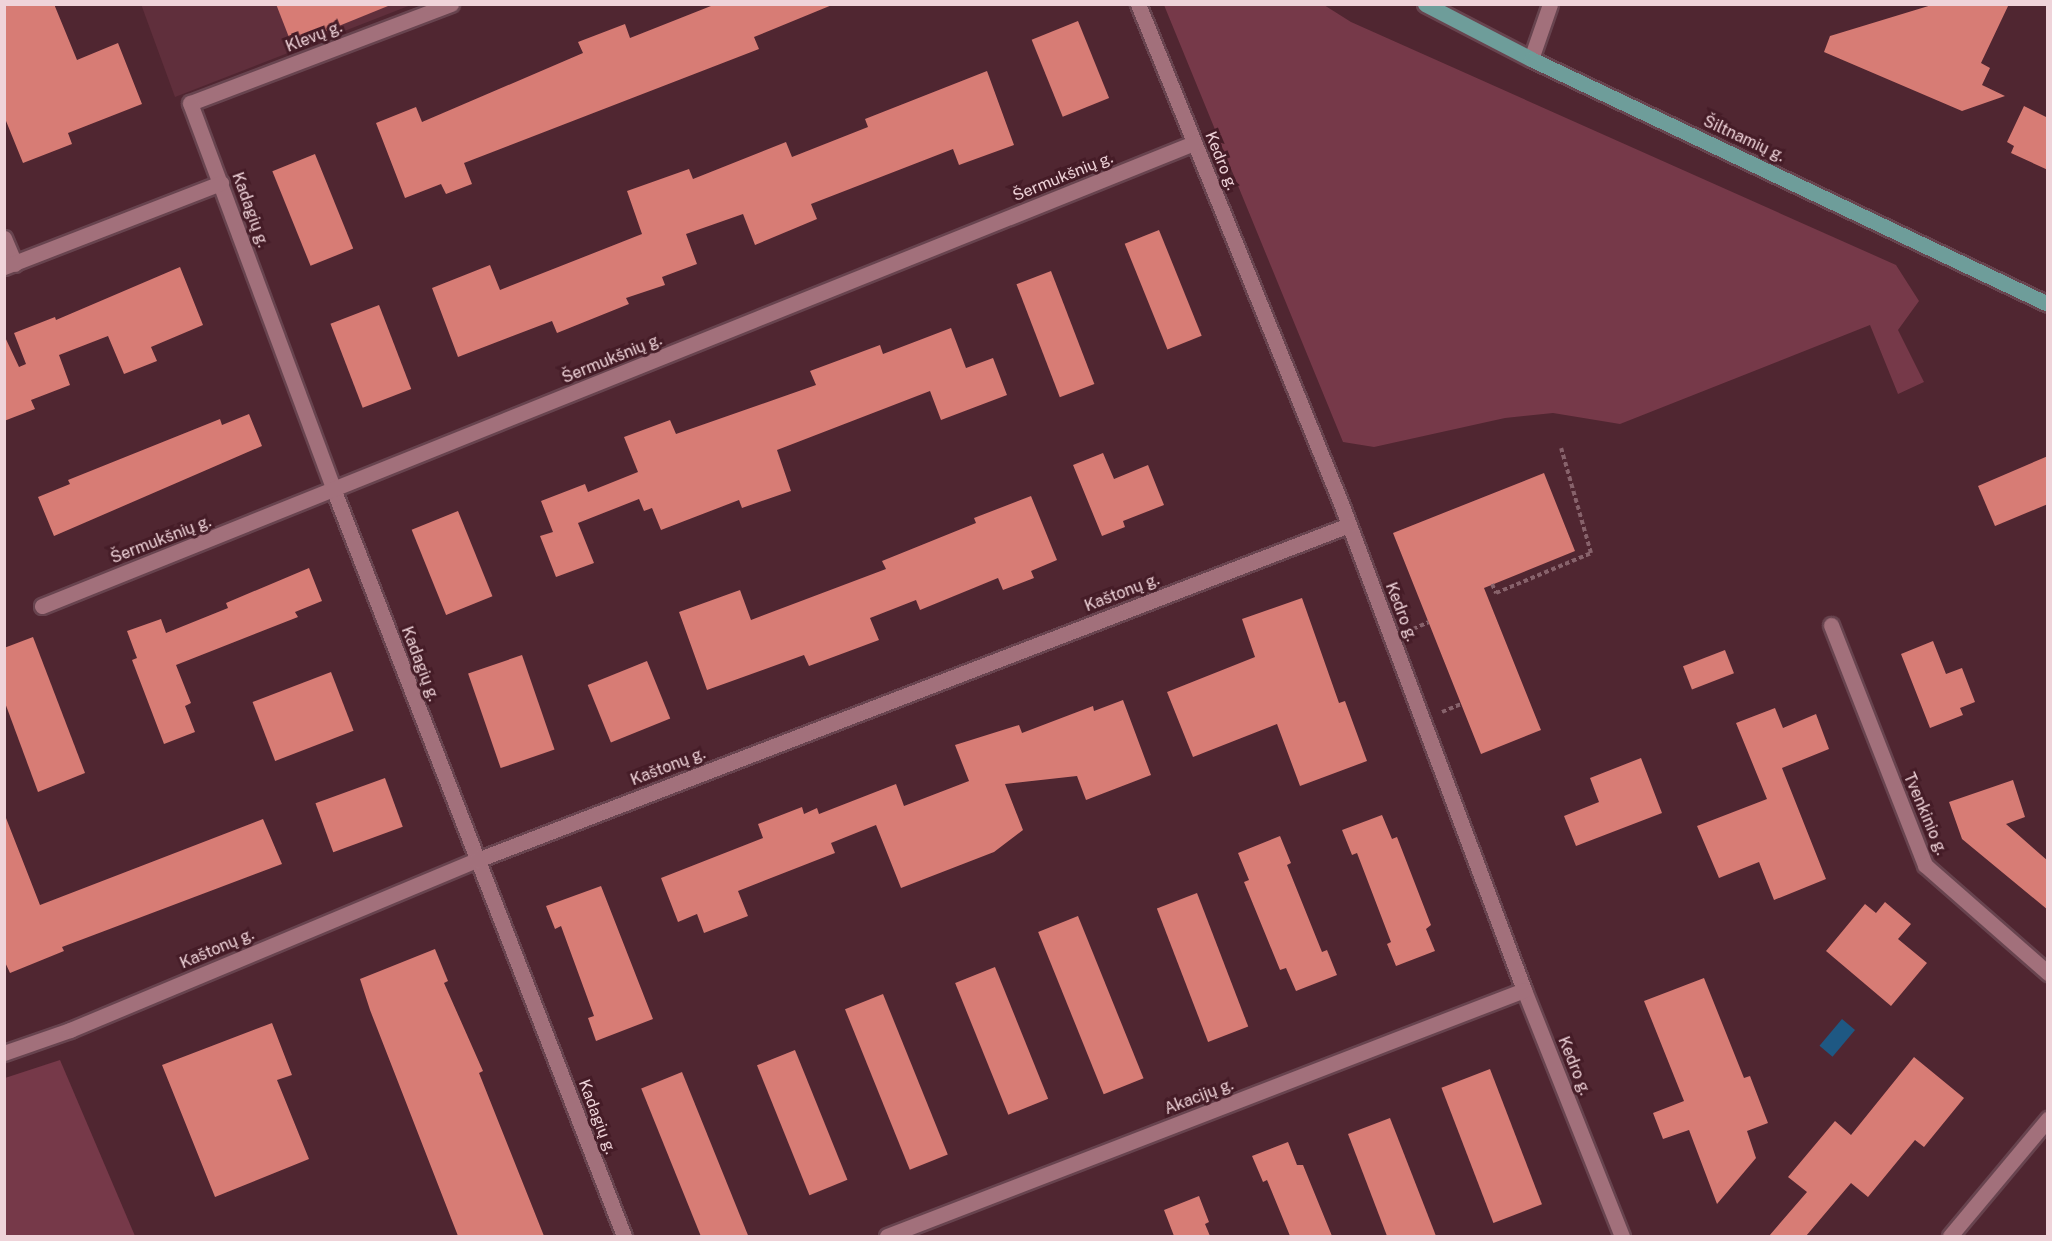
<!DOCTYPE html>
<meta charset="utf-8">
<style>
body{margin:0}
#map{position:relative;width:2052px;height:1241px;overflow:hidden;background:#502631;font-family:"Public Sans",sans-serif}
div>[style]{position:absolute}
.built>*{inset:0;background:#602f3c}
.green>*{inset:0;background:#763949}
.water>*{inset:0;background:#1e5883;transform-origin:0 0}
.building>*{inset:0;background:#d77c75;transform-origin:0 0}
.path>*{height:4px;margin-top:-2px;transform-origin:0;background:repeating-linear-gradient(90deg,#87626b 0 4.5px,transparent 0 7.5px)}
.roads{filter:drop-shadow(2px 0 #68444f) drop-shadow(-2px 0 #68444f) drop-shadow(0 2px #68444f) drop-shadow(0 -2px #68444f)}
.minor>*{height:15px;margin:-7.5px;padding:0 7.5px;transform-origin:7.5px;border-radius:7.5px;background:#a2707b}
.major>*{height:15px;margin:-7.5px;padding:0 7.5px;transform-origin:7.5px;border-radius:7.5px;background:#6e9d9a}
span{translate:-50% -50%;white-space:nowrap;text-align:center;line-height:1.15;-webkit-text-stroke:6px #451c27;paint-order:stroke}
.street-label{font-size:16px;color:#efd3d9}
.frame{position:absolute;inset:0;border:6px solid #efd3d9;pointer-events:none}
</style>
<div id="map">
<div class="built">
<i style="clip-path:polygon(141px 4px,411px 5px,175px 97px)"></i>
</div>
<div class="green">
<i style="clip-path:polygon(1164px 5px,1324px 5px,1351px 22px,1896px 265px,1919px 301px,1898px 330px,1924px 382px,1898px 394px,1870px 325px,1620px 424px,1553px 413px,1505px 418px,1374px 447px,1343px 442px)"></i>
<i style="clip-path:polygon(60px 1060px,135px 1236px,5px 1236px,5px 1078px)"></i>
</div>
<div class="water">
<i style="left:1842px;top:1019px;width:17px;height:35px;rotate:40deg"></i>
</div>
<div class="building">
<i style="clip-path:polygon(4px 4px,54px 4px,77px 60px,118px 43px,142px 104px,68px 133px,72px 144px,23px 163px,4px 116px)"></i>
<i style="clip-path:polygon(276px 4px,388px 4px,388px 6px,292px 45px)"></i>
<i style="clip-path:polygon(716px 4px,832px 5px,754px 37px,759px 49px,464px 163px,472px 184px,446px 194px,441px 184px,405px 198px,376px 123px,416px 107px,422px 122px,583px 53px,578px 42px,625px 24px,630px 38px)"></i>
<i style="clip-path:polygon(1935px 4px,2009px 4px,1981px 63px,1990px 68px,1982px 85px,2005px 96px,1962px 111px,1824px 52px,1830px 36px)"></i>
<i style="left:1078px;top:21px;width:83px;height:50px;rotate:68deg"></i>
<i style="clip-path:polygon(987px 71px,1014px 145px,959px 165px,953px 149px,811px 204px,817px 219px,755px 245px,743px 214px,686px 234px,697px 264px,662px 277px,665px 285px,626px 298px,629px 304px,557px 333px,552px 321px,458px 357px,432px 288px,490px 265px,500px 290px,642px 234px,627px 191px,689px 169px,693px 179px,786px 142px,792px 157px,868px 127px,865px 119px)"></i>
<i style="clip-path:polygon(2024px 106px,2048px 118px,2048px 170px,2011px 153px,2014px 146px,2007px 142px)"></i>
<i style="left:315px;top:154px;width:102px;height:46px;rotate:68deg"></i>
<i style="left:1159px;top:230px;width:114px;height:37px;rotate:68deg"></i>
<i style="clip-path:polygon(180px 267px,203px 325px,151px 347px,157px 361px,124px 374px,108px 336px,59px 355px,70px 385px,31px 400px,35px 409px,4px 421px,4px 335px,19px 367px,26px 364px,14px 333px,55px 317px,56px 320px)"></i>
<i style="left:1051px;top:271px;width:121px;height:37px;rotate:69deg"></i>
<i style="left:379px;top:305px;width:90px;height:52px;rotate:69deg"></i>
<i style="clip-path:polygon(951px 328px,966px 368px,993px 358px,1007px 395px,941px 420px,930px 391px,777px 450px,791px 491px,742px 508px,739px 500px,661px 530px,652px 508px,644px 511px,639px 499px,578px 523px,594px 563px,556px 577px,540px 536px,553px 532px,541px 501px,585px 484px,588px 492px,638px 472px,624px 437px,670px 420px,676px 434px,816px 385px,810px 371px,880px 345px,883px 354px)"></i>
<i style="clip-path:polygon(249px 414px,262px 446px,54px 536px,38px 497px,70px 484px,68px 480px,220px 419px,222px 425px)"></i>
<i style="clip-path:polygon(1103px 453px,1114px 479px,1148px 465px,1164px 505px,1123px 521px,1125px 527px,1102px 536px,1073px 465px)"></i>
<i style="clip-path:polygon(2048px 456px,2048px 504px,1995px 526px,1978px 486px)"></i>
<i style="clip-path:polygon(1544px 473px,1575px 551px,1484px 588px,1541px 730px,1481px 754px,1393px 533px)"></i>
<i style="clip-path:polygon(1031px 496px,1057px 560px,1031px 571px,1034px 578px,1003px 590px,998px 578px,920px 610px,916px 600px,870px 618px,879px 640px,809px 666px,804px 655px,707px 690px,679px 612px,740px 590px,751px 620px,886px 569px,882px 561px,976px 523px,974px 518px)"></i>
<i style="left:458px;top:511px;width:92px;height:50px;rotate:68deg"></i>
<i style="clip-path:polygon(309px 568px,322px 601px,295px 612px,298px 617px,176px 665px,191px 703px,185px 706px,195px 732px,164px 744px,132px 660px,137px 658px,127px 631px,161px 619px,166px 633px,228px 608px,226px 603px)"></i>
<i style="clip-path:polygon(1302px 598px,1339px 703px,1345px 701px,1367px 761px,1300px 786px,1277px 724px,1193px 757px,1167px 692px,1255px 657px,1242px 619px)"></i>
<i style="clip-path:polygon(33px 637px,85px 773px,38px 792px,4px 700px,4px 648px)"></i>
<i style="clip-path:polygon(1933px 641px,1946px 674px,1962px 668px,1975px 702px,1960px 708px,1963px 715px,1930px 728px,1901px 654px)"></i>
<i style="left:1725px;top:650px;width:25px;height:45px;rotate:69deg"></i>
<i style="left:522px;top:655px;width:100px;height:57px;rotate:71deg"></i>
<i style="left:647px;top:661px;width:62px;height:64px;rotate:68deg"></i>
<i style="left:331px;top:672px;width:63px;height:84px;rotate:69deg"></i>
<i style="clip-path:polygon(1123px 700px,1151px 775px,1086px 800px,1077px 776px,1005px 784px,1023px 830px,994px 852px,901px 888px,876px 825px,831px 843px,835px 853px,738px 891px,748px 916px,704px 933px,697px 914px,678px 922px,661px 878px,763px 838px,758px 824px,802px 807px,804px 814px,817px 808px,819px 814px,896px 784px,904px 806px,969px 781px,955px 745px,1019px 725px,1022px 733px,1093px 706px,1094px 711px)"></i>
<i style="clip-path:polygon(1775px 708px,1783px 728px,1816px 714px,1829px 749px,1782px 768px,1826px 879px,1774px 900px,1759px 862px,1719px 878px,1697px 826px,1767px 799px,1736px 723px)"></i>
<i style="clip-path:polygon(1641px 758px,1662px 813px,1576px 846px,1564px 816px,1599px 802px,1590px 778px)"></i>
<i style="left:385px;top:778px;width:52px;height:74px;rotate:70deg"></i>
<i style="clip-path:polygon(2013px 780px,2025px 817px,2006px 824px,2048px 861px,2048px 910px,1962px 839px,1949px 802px)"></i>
<i style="clip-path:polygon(1382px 815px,1392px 839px,1397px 837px,1431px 925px,1426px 929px,1435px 951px,1396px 966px,1387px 944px,1391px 942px,1357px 853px,1352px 855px,1342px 830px)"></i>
<i style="clip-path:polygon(6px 818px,40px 905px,263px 819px,282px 864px,62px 947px,64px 951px,10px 973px,4px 960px)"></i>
<i style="clip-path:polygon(1280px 836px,1291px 863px,1287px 865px,1322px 952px,1327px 950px,1337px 975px,1296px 991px,1286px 968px,1280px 970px,1244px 882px,1249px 880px,1238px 853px)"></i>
<i style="clip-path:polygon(601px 886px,653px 1019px,596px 1041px,588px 1018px,594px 1016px,561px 926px,555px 929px,546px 906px)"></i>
<i style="left:1197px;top:893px;width:143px;height:43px;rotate:69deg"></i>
<i style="clip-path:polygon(1885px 902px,1911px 924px,1898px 939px,1927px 963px,1891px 1006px,1826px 951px,1865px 904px,1876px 913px)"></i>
<i style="left:1078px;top:916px;width:175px;height:43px;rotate:68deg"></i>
<i style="clip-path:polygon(435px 949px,448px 981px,444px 983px,483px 1071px,479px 1073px,544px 1236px,458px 1236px,370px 1010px,360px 979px)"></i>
<i style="left:995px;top:967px;width:142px;height:43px;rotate:68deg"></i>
<i style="clip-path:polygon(1704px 978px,1744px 1078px,1750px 1076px,1768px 1123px,1747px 1131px,1756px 1158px,1717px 1204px,1689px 1130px,1663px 1139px,1653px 1113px,1684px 1101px,1644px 1001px)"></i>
<i style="left:883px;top:994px;width:173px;height:41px;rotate:68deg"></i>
<i style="clip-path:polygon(272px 1023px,292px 1075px,277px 1080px,309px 1159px,215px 1197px,162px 1065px)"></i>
<i style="left:795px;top:1050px;width:140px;height:41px;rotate:68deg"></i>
<i style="clip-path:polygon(1914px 1057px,1964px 1098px,1924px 1147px,1915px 1140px,1868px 1197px,1851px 1183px,1806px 1236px,1769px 1236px,1807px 1192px,1788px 1177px,1835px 1121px,1851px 1135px)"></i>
<i style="left:1490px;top:1069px;width:145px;height:52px;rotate:69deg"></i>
<i style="left:682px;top:1072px;width:177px;height:44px;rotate:68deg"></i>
<i style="clip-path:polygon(1390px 1118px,1436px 1236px,1387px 1236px,1348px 1134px)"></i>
<i style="clip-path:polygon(1288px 1142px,1297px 1165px,1303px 1165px,1332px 1236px,1290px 1236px,1267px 1180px,1263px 1182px,1252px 1156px)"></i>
<i style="clip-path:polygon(1199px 1196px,1209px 1222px,1205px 1224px,1210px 1236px,1174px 1236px,1164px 1210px)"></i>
</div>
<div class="path">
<i style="left:1492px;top:584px;width:10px;rotate:66deg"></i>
<i style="left:1496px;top:593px;width:103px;rotate:-22.8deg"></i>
<i style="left:1591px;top:553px;width:109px;rotate:-105.9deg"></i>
<i style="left:1413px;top:629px;width:17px;rotate:-24deg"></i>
<i style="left:1442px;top:712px;width:21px;rotate:-23deg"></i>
</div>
<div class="roads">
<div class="minor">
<i style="left:451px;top:4px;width:279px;rotate:159.2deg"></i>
<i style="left:190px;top:103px;width:414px;rotate:69.6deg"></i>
<i style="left:334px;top:491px;width:799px;rotate:68.73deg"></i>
<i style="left:1138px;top:4px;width:542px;rotate:67.88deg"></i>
<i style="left:1342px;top:506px;width:517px;rotate:69.39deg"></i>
<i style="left:1524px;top:990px;width:265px;rotate:68.3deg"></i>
<i style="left:1531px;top:59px;width:58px;rotate:-70.9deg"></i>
<i style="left:4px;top:238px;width:28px;rotate:67deg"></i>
<i style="left:4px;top:267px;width:233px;rotate:-21.2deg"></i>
<i style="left:42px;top:606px;width:1242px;rotate:-21.9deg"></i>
<i style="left:1831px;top:625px;width:258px;rotate:68.6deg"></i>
<i style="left:1925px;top:865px;width:164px;rotate:41.3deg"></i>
<i style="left:4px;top:1053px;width:70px;rotate:-19.2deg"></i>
<i style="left:70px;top:1030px;width:441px;rotate:-22.7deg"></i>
<i style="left:477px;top:860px;width:934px;rotate:-21.02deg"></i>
<i style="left:887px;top:1236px;width:683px;rotate:-21.12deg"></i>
<i style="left:1950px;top:1236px;width:153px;rotate:-50.1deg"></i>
</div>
<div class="major">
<i style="left:1425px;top:4px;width:119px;rotate:27.4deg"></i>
<i style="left:1531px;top:59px;width:572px;rotate:25.36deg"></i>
</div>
</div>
<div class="street-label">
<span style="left:314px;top:37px;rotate:-21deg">Klevų g.</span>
<span style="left:1744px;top:139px;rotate:25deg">Šiltnamių g.</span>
<span style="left:1221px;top:161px;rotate:68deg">Kedro g.</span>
<span style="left:1063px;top:177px;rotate:-22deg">Šermukšnių g.</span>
<span style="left:250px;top:210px;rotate:70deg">Kadagių g.</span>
<span style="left:612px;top:359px;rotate:-22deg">Šermukšnių g.</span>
<span style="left:161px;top:540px;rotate:-21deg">Šermukšnių g.</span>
<span style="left:1122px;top:593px;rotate:-21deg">Kaštonų g.</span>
<span style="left:1401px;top:612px;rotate:69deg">Kedro g.</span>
<span style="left:420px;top:664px;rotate:69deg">Kadagių g.</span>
<span style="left:668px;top:767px;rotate:-21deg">Kaštonų g.</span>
<span style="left:1925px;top:814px;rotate:67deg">Tvenkinio g.</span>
<span style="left:217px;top:949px;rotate:-23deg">Kaštonų g.</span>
<span style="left:1574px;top:1066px;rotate:68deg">Kedro g.</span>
<span style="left:1199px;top:1097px;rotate:-21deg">Akacijų g.</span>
<span style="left:597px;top:1117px;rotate:69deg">Kadagių g.</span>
</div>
<div class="frame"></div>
</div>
